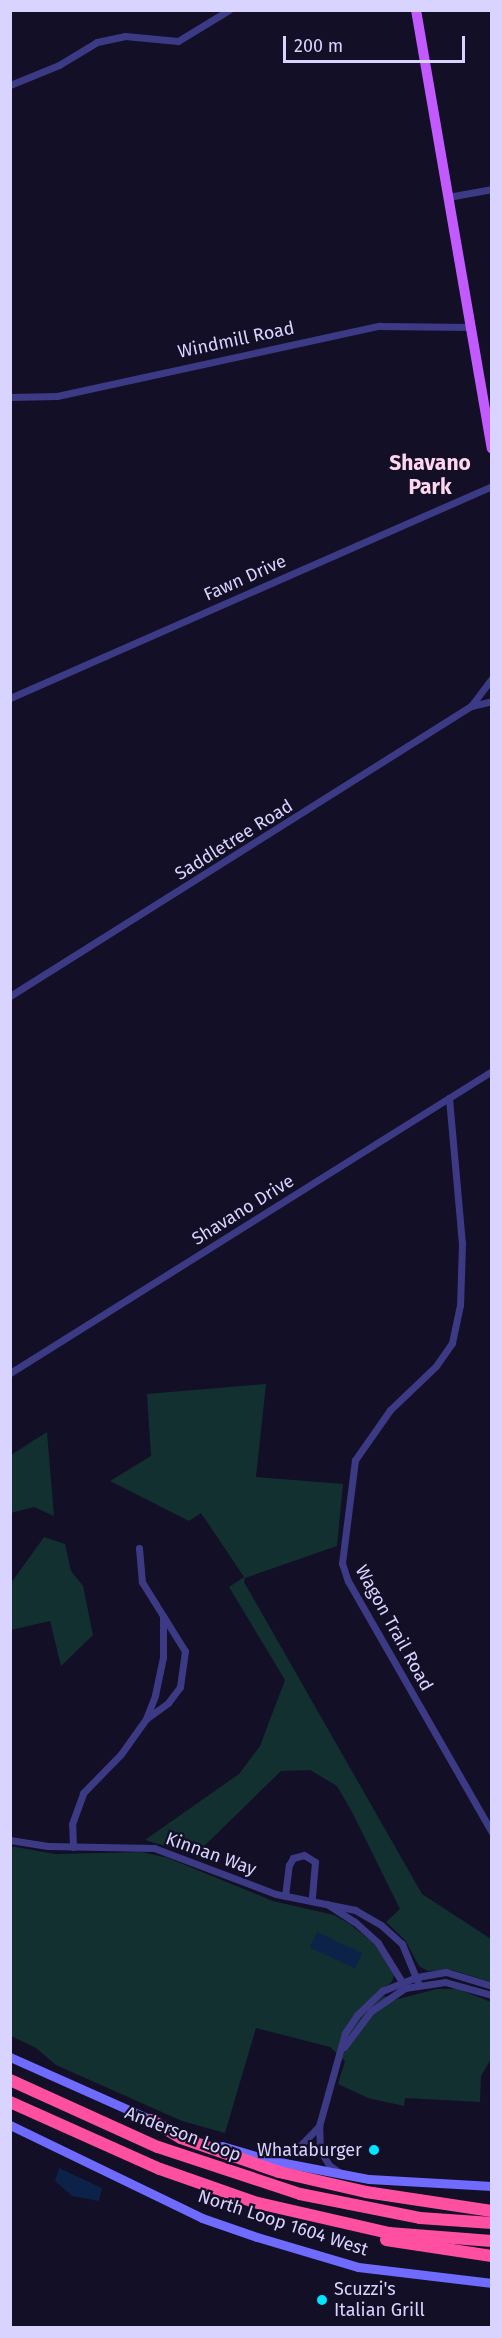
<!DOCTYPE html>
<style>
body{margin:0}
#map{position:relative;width:502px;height:2338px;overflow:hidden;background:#130f26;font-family:"Fira Sans",sans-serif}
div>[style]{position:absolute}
.green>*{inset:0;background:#12302f}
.water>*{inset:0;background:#0c2248;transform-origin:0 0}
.street>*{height:7px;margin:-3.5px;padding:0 3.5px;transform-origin:3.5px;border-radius:3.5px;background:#3d3a85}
.secondary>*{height:9px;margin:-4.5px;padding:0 4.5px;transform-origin:4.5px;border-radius:4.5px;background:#6f6bff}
.primary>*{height:10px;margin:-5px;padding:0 5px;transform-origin:5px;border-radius:5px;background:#c25bff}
.highway>*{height:12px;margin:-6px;padding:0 6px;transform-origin:6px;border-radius:6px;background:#ff4fa3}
.dots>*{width:16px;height:16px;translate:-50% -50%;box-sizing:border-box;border:3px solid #130f26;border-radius:50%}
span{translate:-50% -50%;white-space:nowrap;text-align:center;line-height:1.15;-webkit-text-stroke:4.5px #130f26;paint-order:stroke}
.street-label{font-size:18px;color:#d9d4ff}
.poi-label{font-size:18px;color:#d9d4ff}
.right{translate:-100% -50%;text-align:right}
.left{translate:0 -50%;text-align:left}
.quarter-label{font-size:21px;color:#ffd6f0;font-weight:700}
.frame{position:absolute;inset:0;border:12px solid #d9d4ff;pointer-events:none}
.scale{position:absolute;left:283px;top:36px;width:182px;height:27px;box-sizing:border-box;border:3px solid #d9d4ff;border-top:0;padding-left:8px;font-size:18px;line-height:21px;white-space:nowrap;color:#d9d4ff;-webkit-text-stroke:4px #130f26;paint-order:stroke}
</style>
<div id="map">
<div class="green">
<i style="clip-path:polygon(266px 1384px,256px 1477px,343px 1484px,337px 1546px,245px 1578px,244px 1582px,422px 1894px,491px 1939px,491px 1982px,452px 1970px,428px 1971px,419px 1966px,405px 1940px,386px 1922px,400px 1909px,352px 1812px,337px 1786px,310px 1770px,281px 1771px,195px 1855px,145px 1840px,239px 1774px,260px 1746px,285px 1680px,229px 1587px,244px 1577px,201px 1513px,189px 1521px,110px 1481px,151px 1456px,147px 1394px)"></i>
<i style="clip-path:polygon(47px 1432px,54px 1516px,34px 1507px,11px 1513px,11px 1455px)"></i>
<i style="clip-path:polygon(44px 1537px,65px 1544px,71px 1571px,83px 1586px,93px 1635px,61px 1666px,50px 1621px,11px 1630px,11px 1583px)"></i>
<i style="clip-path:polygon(10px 1846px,55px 1854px,142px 1852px,168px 1858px,273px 1901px,334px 1915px,350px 1924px,376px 1945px,395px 1973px,392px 1982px,377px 1993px,394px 2000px,437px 1989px,458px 1989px,491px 2002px,491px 2059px,481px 2076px,480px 2102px,405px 2098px,404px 2106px,368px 2098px,338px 2084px,345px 2061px,330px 2047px,256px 2028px,225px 2133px,182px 2121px,56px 2065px,36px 2048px,11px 2036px)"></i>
</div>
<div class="water">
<i style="left:317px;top:1932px;width:50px;height:17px;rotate:25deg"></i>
<i style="clip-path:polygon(59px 2168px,102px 2188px,99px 2201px,72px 2196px,55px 2181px)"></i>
</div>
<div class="street">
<i style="left:10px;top:85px;width:53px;rotate:-22.2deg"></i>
<i style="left:59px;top:65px;width:44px;rotate:-31.2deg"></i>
<i style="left:97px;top:42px;width:29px;rotate:-12deg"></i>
<i style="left:125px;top:36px;width:53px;rotate:5.4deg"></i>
<i style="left:178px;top:41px;width:60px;rotate:-31.3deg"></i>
<i style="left:448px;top:197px;width:45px;rotate:-10.3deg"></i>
<i style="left:10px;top:397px;width:47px;rotate:-1.2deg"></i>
<i style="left:57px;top:396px;width:330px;rotate:-12.3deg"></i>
<i style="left:379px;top:326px;width:92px;rotate:0.6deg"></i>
<i style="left:10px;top:698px;width:527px;rotate:-23.74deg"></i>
<i style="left:471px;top:706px;width:35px;rotate:-53deg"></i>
<i style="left:10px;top:996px;width:545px;rotate:-32.17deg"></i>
<i style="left:471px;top:706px;width:22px;rotate:-13deg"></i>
<i style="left:449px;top:1098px;width:146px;rotate:84.9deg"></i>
<i style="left:462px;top:1243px;width:62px;rotate:91.8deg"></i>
<i style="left:460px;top:1305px;width:39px;rotate:102deg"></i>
<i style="left:452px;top:1343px;width:28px;rotate:125deg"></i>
<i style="left:436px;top:1366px;width:64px;rotate:136.3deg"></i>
<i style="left:390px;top:1410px;width:61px;rotate:125deg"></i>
<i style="left:355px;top:1460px;width:104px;rotate:97.2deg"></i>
<i style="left:342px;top:1563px;width:19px;rotate:72deg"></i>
<i style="left:348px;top:1581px;width:289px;rotate:60.2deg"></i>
<i style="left:10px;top:1373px;width:569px;rotate:-32.07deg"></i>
<i style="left:139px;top:1548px;width:34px;rotate:85deg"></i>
<i style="left:142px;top:1582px;width:81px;rotate:58.1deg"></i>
<i style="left:185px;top:1651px;width:36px;rotate:98deg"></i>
<i style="left:180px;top:1687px;width:20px;rotate:127deg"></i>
<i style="left:168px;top:1703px;width:26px;rotate:144deg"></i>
<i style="left:10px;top:1840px;width:38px;rotate:9deg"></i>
<i style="left:48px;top:1846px;width:106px;rotate:1.1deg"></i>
<i style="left:154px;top:1848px;width:130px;rotate:20.7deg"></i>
<i style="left:276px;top:1894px;width:81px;rotate:11.4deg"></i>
<i style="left:355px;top:1910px;width:30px;rotate:30deg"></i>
<i style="left:381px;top:1925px;width:28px;rotate:42deg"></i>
<i style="left:402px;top:1944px;width:44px;rotate:67.5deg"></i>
<i style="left:73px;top:1847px;width:23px;rotate:-92deg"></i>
<i style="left:72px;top:1824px;width:33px;rotate:-70deg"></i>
<i style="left:83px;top:1793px;width:54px;rotate:-45.7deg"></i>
<i style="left:121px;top:1754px;width:43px;rotate:-54.5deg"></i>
<i style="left:146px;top:1719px;width:26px;rotate:-69deg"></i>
<i style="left:155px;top:1695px;width:39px;rotate:-78deg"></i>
<i style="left:163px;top:1657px;width:41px;rotate:-90deg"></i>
<i style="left:285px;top:1896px;width:31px;rotate:-83deg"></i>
<i style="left:289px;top:1865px;width:8px;rotate:-60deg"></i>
<i style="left:293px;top:1858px;width:11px;rotate:-15deg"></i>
<i style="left:304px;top:1855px;width:13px;rotate:32deg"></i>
<i style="left:315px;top:1862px;width:38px;rotate:95deg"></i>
<i style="left:327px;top:1904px;width:33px;rotate:33deg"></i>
<i style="left:355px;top:1922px;width:31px;rotate:42deg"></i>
<i style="left:378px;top:1943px;width:46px;rotate:58.4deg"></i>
<i style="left:344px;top:2047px;width:45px;rotate:-53.1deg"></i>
<i style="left:371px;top:2011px;width:41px;rotate:-34.1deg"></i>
<i style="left:405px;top:1988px;width:40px;rotate:-8.5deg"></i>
<i style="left:445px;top:1982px;width:49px;rotate:15.5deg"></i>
<i style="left:267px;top:2158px;width:31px;rotate:-17deg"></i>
<i style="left:297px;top:2149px;width:32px;rotate:-46deg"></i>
<i style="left:339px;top:2172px;width:12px;rotate:-145deg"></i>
<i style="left:329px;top:2165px;width:17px;rotate:-121deg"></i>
<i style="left:320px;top:2150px;width:24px;rotate:-92deg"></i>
<i style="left:319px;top:2126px;width:97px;rotate:-74.4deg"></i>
<i style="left:345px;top:2033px;width:22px;rotate:-56deg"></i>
<i style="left:357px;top:2015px;width:35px;rotate:-44deg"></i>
<i style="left:382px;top:1991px;width:38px;rotate:-22deg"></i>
<i style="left:417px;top:1977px;width:29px;rotate:-10deg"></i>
<i style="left:446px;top:1972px;width:48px;rotate:16.9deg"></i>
</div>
<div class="secondary">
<i style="left:10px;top:2057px;width:160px;rotate:24deg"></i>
<i style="left:10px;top:2125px;width:213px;rotate:25.8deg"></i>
<i style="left:202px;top:2218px;width:58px;rotate:19.1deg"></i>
<i style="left:257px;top:2237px;width:105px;rotate:16.5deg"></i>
<i style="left:358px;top:2267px;width:135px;rotate:6.8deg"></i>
<i style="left:222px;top:2146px;width:49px;rotate:16.6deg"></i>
<i style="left:269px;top:2160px;width:102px;rotate:10.8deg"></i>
<i style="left:369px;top:2179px;width:123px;rotate:3.3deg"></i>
</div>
<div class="primary">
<i style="left:416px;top:10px;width:445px;rotate:80.2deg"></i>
</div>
<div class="highway">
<i style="left:10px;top:2080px;width:162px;rotate:24.4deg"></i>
<i style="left:158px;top:2147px;width:150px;rotate:18.3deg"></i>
<i style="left:300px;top:2194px;width:122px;rotate:11.3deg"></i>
<i style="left:420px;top:2218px;width:72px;rotate:4deg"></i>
<i style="left:10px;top:2102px;width:164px;rotate:24.1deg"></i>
<i style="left:160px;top:2169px;width:100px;rotate:19.3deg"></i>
<i style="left:254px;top:2202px;width:139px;rotate:12.9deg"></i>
<i style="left:389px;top:2233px;width:103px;rotate:4.4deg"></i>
<i style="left:151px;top:2120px;width:35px;rotate:31deg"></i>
<i style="left:181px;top:2138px;width:104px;rotate:19.1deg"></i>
<i style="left:279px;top:2172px;width:89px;rotate:12.9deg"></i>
<i style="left:366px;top:2192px;width:127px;rotate:8.6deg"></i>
<i style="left:386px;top:2240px;width:107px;rotate:8.6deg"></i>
</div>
<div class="dots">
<i style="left:374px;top:2150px;background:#00e5ff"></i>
<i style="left:322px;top:2300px;background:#00e5ff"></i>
</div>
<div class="street-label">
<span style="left:236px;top:340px;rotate:-12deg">Windmill Road</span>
<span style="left:245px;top:578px;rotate:-24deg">Fawn Drive</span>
<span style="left:234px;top:840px;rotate:-32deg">Saddletree Road</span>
<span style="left:243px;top:1210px;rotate:-32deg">Shavano Drive</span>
<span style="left:394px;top:1628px;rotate:61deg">Wagon Trail Road</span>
<span style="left:211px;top:1854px;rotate:20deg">Kinnan Way</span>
<span style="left:183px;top:2134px;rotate:21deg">Anderson Loop</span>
<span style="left:283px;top:2223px;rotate:18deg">North Loop 1604 West</span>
</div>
<div class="poi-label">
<span class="right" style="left:362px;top:2150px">Whataburger</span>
<span class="left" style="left:334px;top:2300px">Scuzzi's<br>Italian Grill</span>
</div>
<div class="quarter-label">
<span style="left:430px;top:475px">Shavano<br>Park</span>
</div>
<div class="frame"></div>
<div class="scale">200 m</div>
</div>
